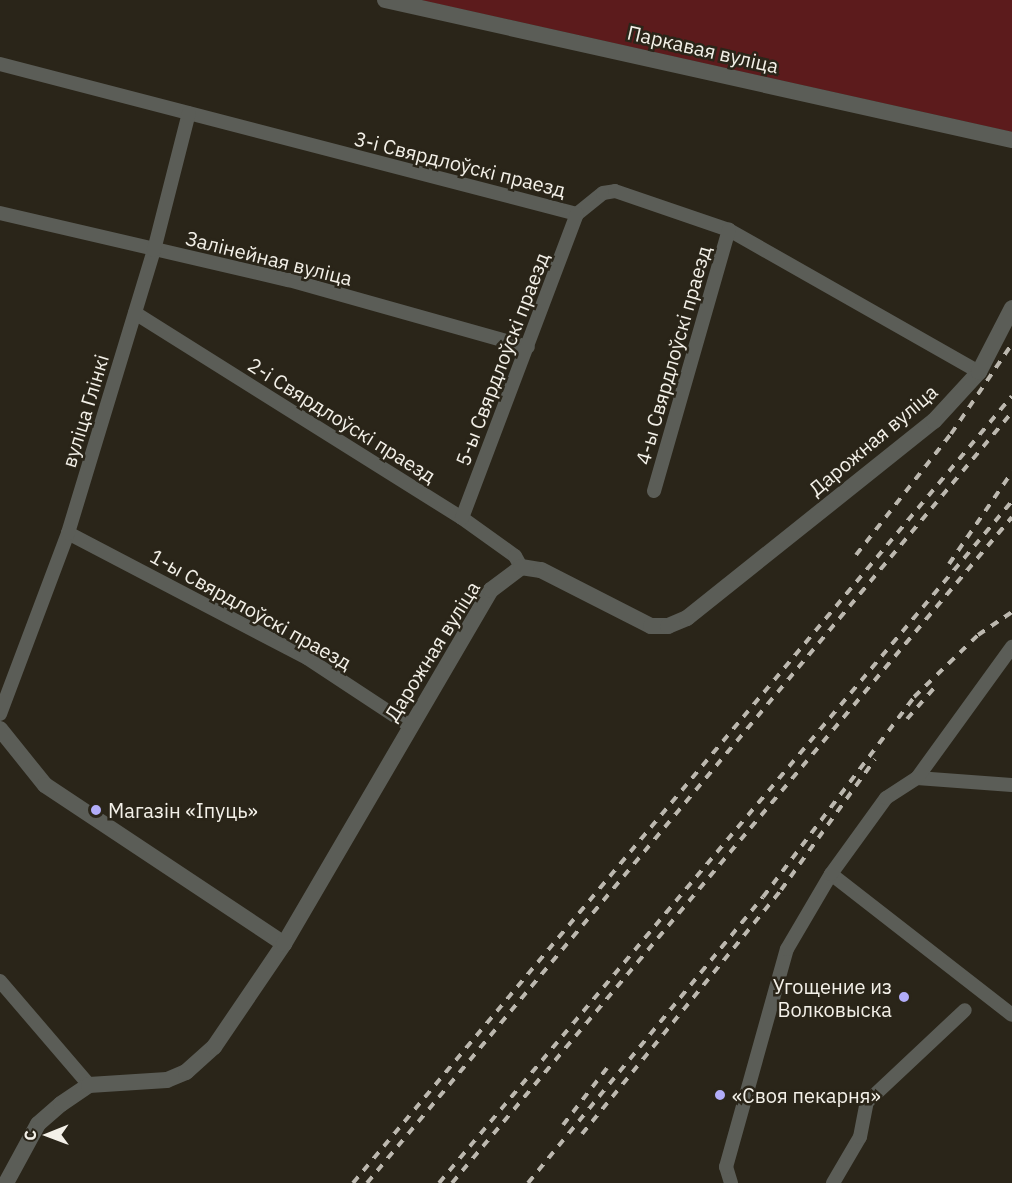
<!DOCTYPE html>
<meta charset="utf-8">
<style>
body{margin:0}
#map{position:relative;width:1012px;height:1183px;overflow:hidden;background:#2a2519;font-family:"IBM Plex Sans",sans-serif}
div>[style]{position:absolute}
.green>*{inset:0;background:#5c1b1c}
.minor>*{height:14px;margin:-7px;padding:0 7px;transform-origin:7px;border-radius:7px;background:#5b5d57}
.tertiary>*{height:16px;margin:-8px;padding:0 8px;transform-origin:8px;border-radius:8px;background:#5b5d57}
.rail>*{height:4px;margin-top:-2px;transform-origin:0;background:repeating-linear-gradient(90deg,#bcb8af 0 8px,transparent 0 16px)}
.dots>*{width:16px;height:16px;translate:-50% -50%;box-sizing:border-box;border:3px solid #2a2519;border-radius:50%}
span{translate:-50% -50%;white-space:nowrap;text-align:center;line-height:1.15;-webkit-text-stroke:5px #2a2519;paint-order:stroke}
.street-label{font-size:20px;color:#f3f0e8}
.poi-label{font-size:20px;color:#f3f0e8}
.left{translate:0 -50%;text-align:left}
.right{translate:-100% -50%;text-align:right}
.north{position:absolute;left:18px;top:1105px;width:60px;height:60px;-webkit-text-stroke:4px #2a2519;paint-order:stroke;rotate:269deg;font-size:16px;font-weight:700;line-height:24px;text-align:center;color:#f3f0e8}
.north::after{content:'';display:block;margin:auto;width:21px;height:27px;background:#f3f0e8;clip-path:polygon(50% 0,100% 100%,50% 72%,0 100%)}
</style>
<div id="map">
<div class="green">
<i style="clip-path:polygon(420px 0,1012px 0,1012px 132px)"></i>
</div>
<div class="minor">
<i style="left:0;top:64px;width:596px;rotate:14.57deg"></i>
<i style="left:577px;top:214px;width:33px;rotate:-39deg"></i>
<i style="left:603px;top:193px;width:12px;rotate:-9deg"></i>
<i style="left:615px;top:191px;width:120px;rotate:18.9deg"></i>
<i style="left:729px;top:230px;width:288px;rotate:29.6deg"></i>
<i style="left:0;top:213px;width:297px;rotate:13.1deg"></i>
<i style="left:289px;top:280px;width:248px;rotate:15.7deg"></i>
<i style="left:135px;top:313px;width:386px;rotate:32.1deg"></i>
<i style="left:462px;top:518px;width:65px;rotate:35.6deg"></i>
<i style="left:515px;top:556px;width:13px;rotate:61deg"></i>
<i style="left:654px;top:491px;width:272px;rotate:-74deg"></i>
<i style="left:462px;top:518px;width:325px;rotate:-69.3deg"></i>
<i style="left:68px;top:533px;width:270px;rotate:27.6deg"></i>
<i style="left:307px;top:658px;width:123px;rotate:33.4deg"></i>
<i style="left:0;top:714px;width:193px;rotate:-69.4deg"></i>
<i style="left:68px;top:533px;width:296px;rotate:-73.1deg"></i>
<i style="left:154px;top:250px;width:141px;rotate:-75.7deg"></i>
<i style="left:917px;top:778px;width:95px;rotate:4.2deg"></i>
<i style="left:831px;top:874px;width:229px;rotate:37.9deg"></i>
<i style="left:0;top:981px;width:137px;rotate:49.4deg"></i>
<i style="left:731px;top:1183px;width:17px;rotate:-107deg"></i>
<i style="left:726px;top:1167px;width:226px;rotate:-74.4deg"></i>
<i style="left:787px;top:949px;width:87px;rotate:-59.6deg"></i>
<i style="left:831px;top:874px;width:94px;rotate:-54.1deg"></i>
<i style="left:886px;top:798px;width:37px;rotate:-33deg"></i>
<i style="left:917px;top:778px;width:162px;rotate:-54.1deg"></i>
<i style="left:833px;top:1183px;width:53px;rotate:-59.6deg"></i>
<i style="left:860px;top:1137px;width:36px;rotate:-79deg"></i>
<i style="left:867px;top:1102px;width:134px;rotate:-43.2deg"></i>
</div>
<div class="tertiary">
<i style="left:385px;top:0;width:642px;rotate:12.59deg"></i>
<i style="left:0;top:729px;width:72px;rotate:51.2deg"></i>
<i style="left:45px;top:785px;width:287px;rotate:33.6deg"></i>
<i style="left:6px;top:1183px;width:67px;rotate:-61.5deg"></i>
<i style="left:38px;top:1124px;width:30px;rotate:-41deg"></i>
<i style="left:61px;top:1104px;width:34px;rotate:-34deg"></i>
<i style="left:89px;top:1085px;width:78px;rotate:-3.7deg"></i>
<i style="left:167px;top:1080px;width:21px;rotate:-23deg"></i>
<i style="left:186px;top:1072px;width:38px;rotate:-42deg"></i>
<i style="left:214px;top:1047px;width:125px;rotate:-55.8deg"></i>
<i style="left:284px;top:944px;width:410px;rotate:-59.7deg"></i>
<i style="left:491px;top:590px;width:38px;rotate:-37deg"></i>
<i style="left:521px;top:567px;width:20px;rotate:9deg"></i>
<i style="left:541px;top:570px;width:123px;rotate:27deg"></i>
<i style="left:651px;top:626px;width:17px"></i>
<i style="left:668px;top:626px;width:21px;rotate:-23deg"></i>
<i style="left:687px;top:618px;width:316px;rotate:-38.6deg"></i>
<i style="left:934px;top:421px;width:67px;rotate:-47.4deg"></i>
<i style="left:979px;top:372px;width:72px;rotate:-62.7deg"></i>
</div>
<div class="rail">
<i style="left:856px;top:555px;width:154px;rotate:-51.9deg"></i>
<i style="left:951px;top:434px;width:109px;rotate:-55.9deg"></i>
<i style="left:949px;top:564px;width:112px;rotate:-55.6deg"></i>
<i style="left:907px;top:719px;width:43px;rotate:-48.8deg"></i>
<i style="left:563px;top:1125px;width:72px;rotate:-52.3deg"></i>
<i style="left:582px;top:1134px;width:315px;rotate:-50.8deg"></i>
<i style="left:781px;top:890px;width:161px;rotate:-54.3deg"></i>
<i style="left:353px;top:1183px;width:1026px;rotate:-50.06deg"></i>
<i style="left:367px;top:1183px;width:1005px;rotate:-50.08deg"></i>
<i style="left:439px;top:1183px;width:891px;rotate:-49.96deg"></i>
<i style="left:452px;top:1183px;width:870px;rotate:-49.94deg"></i>
<i style="left:528px;top:1183px;width:370px;rotate:-50.6deg"></i>
<i style="left:763px;top:897px;width:251px;rotate:-52.9deg"></i>
<i style="left:914px;top:697px;width:89px;rotate:-44.1deg"></i>
<i style="left:978px;top:635px;width:41px;rotate:-34.1deg"></i>
</div>
<div class="dots">
<i style="left:96px;top:810px;background:#b2adf9"></i>
<i style="left:904px;top:997px;background:#b2adf9"></i>
<i style="left:720px;top:1095px;background:#b2adf9"></i>
</div>
<div class="street-label">
<span style="left:703px;top:49px;rotate:13deg">Паркавая вуліца</span>
<span style="left:460px;top:164px;rotate:14deg">3-і Свярдлоўскі праезд</span>
<span style="left:269px;top:258px;rotate:14deg">Залінейная вуліца</span>
<span style="left:673px;top:355px;rotate:-74deg">4-ы Свярдлоўскі праезд</span>
<span style="left:502px;top:359px;rotate:-69deg">5-ы Свярдлоўскі праезд</span>
<span style="left:85px;top:411px;rotate:-73deg">вуліца Глінкі</span>
<span style="left:342px;top:420px;rotate:32deg">2-і Свярдлоўскі праезд</span>
<span style="left:873px;top:440px;rotate:-40deg">Дарожная вуліца</span>
<span style="left:251px;top:609px;rotate:29deg">1-ы Свярдлоўскі праезд</span>
<span style="left:432px;top:651px;rotate:-58deg">Дарожная вуліца</span>
</div>
<div class="poi-label">
<span class="left" style="left:108px;top:810px">Магазін «Іпуць»</span>
<span class="right" style="left:892px;top:998px">Угощение из<br>Волковыска</span>
<span class="left" style="left:732px;top:1095px">«Своя пекарня»</span>
</div>
<div class="north">С</div>
</div>
